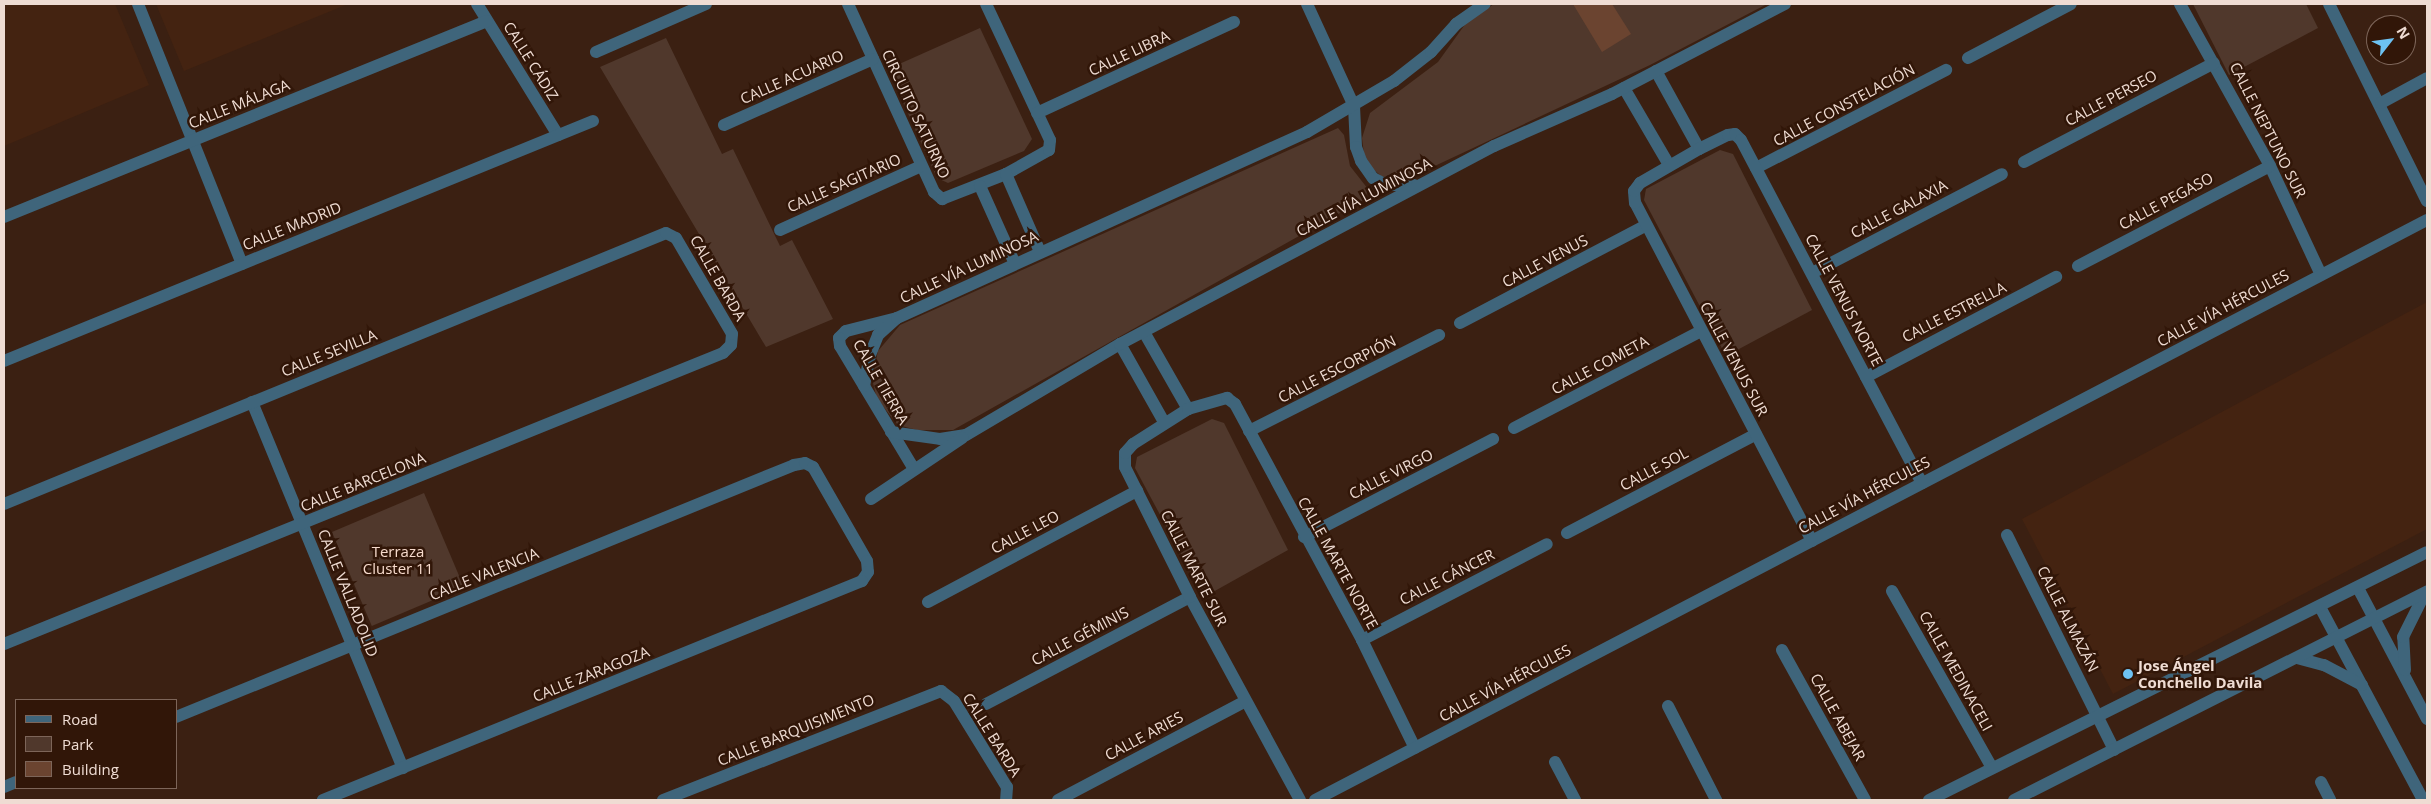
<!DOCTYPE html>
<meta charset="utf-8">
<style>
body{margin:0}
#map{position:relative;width:2431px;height:804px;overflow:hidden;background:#3b2012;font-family:"Open Sans",sans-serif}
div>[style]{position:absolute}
.built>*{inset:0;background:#442311}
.green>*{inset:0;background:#50382c;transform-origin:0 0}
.building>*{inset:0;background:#6b4430}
.minor>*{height:12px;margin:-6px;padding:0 6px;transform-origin:6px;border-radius:6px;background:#3f657b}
.dots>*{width:14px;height:14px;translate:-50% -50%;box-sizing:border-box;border:2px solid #311608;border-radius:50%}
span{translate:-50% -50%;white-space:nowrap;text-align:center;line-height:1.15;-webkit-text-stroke:5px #311608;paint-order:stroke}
.street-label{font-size:15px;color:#efdcd3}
.park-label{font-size:15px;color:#f7dbcd}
.poi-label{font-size:15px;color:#efdcd3;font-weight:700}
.left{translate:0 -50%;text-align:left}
.frame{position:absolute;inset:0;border:5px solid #efdcd3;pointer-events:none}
.legend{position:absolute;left:15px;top:699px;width:162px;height:90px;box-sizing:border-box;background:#311608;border:1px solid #7d6559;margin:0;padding:6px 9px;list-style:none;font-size:15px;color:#efdcd3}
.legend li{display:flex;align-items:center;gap:10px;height:25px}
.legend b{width:25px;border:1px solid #7d6559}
.north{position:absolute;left:2366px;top:15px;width:50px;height:50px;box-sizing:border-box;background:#311608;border:1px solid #7d6559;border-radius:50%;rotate:60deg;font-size:14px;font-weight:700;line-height:20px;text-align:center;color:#efdcd3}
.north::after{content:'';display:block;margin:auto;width:18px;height:22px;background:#6dc2f3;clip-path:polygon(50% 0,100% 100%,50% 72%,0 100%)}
</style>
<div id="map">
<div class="built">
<i style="clip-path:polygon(4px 4px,115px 4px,149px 85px,4px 146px)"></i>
<i style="clip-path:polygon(156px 4px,348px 4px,184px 71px)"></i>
<i style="clip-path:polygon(2427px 302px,2427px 529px,2113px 694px,2022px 519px)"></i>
</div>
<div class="green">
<i style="clip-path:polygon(1494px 4px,1767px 4px,1650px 65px,1409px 178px,1392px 179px,1381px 176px,1371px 167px,1364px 154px,1362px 138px,1370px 113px,1438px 62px,1466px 23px)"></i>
<i style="clip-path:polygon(2193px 4px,2306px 4px,2318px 28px,2229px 75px)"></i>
<i style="clip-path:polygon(980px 28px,1032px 139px,1024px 151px,948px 183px,937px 178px,888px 69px)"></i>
<i style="clip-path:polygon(666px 38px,722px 154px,733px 149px,780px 246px,792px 240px,833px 319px,766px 347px,600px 67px)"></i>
<i style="clip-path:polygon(1338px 128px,1344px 135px,1350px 166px,1368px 189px,1365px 199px,953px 430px,917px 430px,898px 425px,877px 399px,872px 379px,878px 351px,900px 325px)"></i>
<i style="clip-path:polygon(1720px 150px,1733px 154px,1812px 310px,1726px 356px,1644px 200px,1646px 189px)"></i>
<i style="clip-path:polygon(1212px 419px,1224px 423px,1288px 550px,1204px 597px,1135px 468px,1137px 457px)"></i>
<i style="left:424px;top:493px;width:102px;height:100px;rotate:67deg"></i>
</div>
<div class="building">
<i style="clip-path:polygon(1573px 4px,1612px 4px,1631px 34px,1602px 52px)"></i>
</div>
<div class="minor">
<i style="left:138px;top:4px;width:280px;rotate:68.2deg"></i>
<i style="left:477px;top:4px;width:154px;rotate:58.3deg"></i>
<i style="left:848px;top:4px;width:207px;rotate:65.4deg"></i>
<i style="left:934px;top:192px;width:11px;rotate:41deg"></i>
<i style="left:942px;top:199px;width:69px;rotate:-21.3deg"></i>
<i style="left:1006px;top:174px;width:49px;rotate:-29.2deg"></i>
<i style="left:1049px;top:150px;width:10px;rotate:-84deg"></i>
<i style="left:1050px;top:140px;width:150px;rotate:-115.2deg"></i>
<i style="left:1307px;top:4px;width:112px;rotate:65.3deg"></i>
<i style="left:1354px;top:106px;width:41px;rotate:87.2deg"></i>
<i style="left:1356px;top:147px;width:15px;rotate:70deg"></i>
<i style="left:1361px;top:161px;width:21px;rotate:55deg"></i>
<i style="left:1373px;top:178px;width:16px;rotate:27deg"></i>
<i style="left:1387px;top:185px;width:27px"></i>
<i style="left:2180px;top:4px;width:185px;rotate:60.9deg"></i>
<i style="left:2270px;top:166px;width:120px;rotate:64.9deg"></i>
<i style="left:2329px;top:4px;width:220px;rotate:63.6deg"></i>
<i style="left:596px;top:52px;width:120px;rotate:-23.6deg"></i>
<i style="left:1968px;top:58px;width:116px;rotate:-27.7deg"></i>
<i style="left:1656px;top:71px;width:89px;rotate:61.1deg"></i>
<i style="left:1624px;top:88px;width:89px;rotate:59.7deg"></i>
<i style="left:2381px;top:103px;width:52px;rotate:-28.5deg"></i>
<i style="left:1037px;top:113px;width:217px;rotate:-24.8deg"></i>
<i style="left:724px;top:125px;width:163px;rotate:-23.9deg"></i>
<i style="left:2024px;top:162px;width:214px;rotate:-27.5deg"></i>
<i style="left:1756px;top:168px;width:214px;rotate:-27.3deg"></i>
<i style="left:1006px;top:174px;width:85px;rotate:66.4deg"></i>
<i style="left:980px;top:186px;width:85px;rotate:65.8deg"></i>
<i style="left:4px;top:217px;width:521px;rotate:-22.09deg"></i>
<i style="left:780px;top:230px;width:155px;rotate:-24.4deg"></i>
<i style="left:2078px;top:266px;width:216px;rotate:-27.5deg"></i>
<i style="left:1812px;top:273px;width:214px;rotate:-27.5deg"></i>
<i style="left:897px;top:318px;width:53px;rotate:165.7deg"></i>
<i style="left:846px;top:331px;width:10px;rotate:135deg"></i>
<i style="left:839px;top:338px;width:8px;rotate:83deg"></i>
<i style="left:840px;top:346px;width:144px;rotate:59deg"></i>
<i style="left:1460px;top:323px;width:209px;rotate:-27.7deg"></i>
<i style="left:1144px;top:332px;width:89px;rotate:60.3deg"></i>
<i style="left:1120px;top:344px;width:90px;rotate:60.6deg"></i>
<i style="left:4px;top:361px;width:636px;rotate:-22.17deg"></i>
<i style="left:1866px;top:377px;width:215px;rotate:-27.8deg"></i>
<i style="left:864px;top:386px;width:32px;rotate:-79deg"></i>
<i style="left:870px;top:355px;width:22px;rotate:-68deg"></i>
<i style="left:878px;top:335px;width:25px;rotate:-42deg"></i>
<i style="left:897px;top:318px;width:450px;rotate:-24.4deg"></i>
<i style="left:1307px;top:132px;width:101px;rotate:-30.4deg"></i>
<i style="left:1394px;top:81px;width:47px;rotate:-38.1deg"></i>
<i style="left:1431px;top:52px;width:38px;rotate:-48deg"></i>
<i style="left:1456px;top:24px;width:35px;rotate:-35deg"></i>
<i style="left:252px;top:402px;width:396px;rotate:67.6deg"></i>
<i style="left:1514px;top:428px;width:211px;rotate:-27.4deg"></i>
<i style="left:1249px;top:431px;width:213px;rotate:-26.8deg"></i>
<i style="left:891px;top:432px;width:49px;rotate:8.1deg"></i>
<i style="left:940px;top:439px;width:26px;rotate:-9deg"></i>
<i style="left:966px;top:435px;width:179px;rotate:-30.6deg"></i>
<i style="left:1120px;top:344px;width:423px;rotate:-27.9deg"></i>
<i style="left:1494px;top:146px;width:129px;rotate:-23.8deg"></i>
<i style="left:1612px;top:94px;width:195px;rotate:-27.5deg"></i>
<i style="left:871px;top:499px;width:110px;rotate:-33.8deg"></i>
<i style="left:4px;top:504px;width:715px;rotate:-22.26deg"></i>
<i style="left:666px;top:233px;width:11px;rotate:27deg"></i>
<i style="left:676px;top:238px;width:111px;rotate:59.7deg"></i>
<i style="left:732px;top:334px;width:11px;rotate:95deg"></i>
<i style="left:731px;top:345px;width:11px;rotate:135deg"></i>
<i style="left:723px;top:353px;width:776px;rotate:157.97deg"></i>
<i style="left:1567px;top:533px;width:213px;rotate:-27.6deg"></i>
<i style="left:2007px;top:535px;width:240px;rotate:63.5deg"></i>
<i style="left:1304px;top:537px;width:213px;rotate:-27.4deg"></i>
<i style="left:1812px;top:541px;width:382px;rotate:-117.6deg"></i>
<i style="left:1635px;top:203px;width:12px;rotate:-95deg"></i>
<i style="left:1634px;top:191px;width:10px;rotate:-53deg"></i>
<i style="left:1640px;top:183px;width:68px;rotate:-30deg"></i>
<i style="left:1699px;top:149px;width:32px;rotate:-26deg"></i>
<i style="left:1728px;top:135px;width:7px;rotate:-8deg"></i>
<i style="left:1735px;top:134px;width:8px;rotate:45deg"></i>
<i style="left:1741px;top:140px;width:388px;rotate:62.2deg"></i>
<i style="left:2358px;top:588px;width:148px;rotate:62.2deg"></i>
<i style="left:1892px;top:591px;width:203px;rotate:60.5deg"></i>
<i style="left:928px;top:602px;width:237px;rotate:-28deg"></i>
<i style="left:2320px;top:607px;width:219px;rotate:61.9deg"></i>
<i style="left:1362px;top:640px;width:208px;rotate:-27.4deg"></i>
<i style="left:1782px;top:650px;width:171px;rotate:61deg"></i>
<i style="left:2297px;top:658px;width:28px;rotate:15deg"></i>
<i style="left:2324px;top:665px;width:43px;rotate:27.8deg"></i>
<i style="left:2405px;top:670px;width:33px;rotate:-93deg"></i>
<i style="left:2403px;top:637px;width:49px;rotate:-63.4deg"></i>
<i style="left:986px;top:704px;width:230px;rotate:-27.7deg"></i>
<i style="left:1668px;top:706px;width:106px;rotate:62.9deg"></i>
<i style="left:176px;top:717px;width:667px;rotate:-22.18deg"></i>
<i style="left:794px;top:465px;width:11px;rotate:-10deg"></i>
<i style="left:805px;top:463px;width:9px;rotate:27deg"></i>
<i style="left:813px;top:467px;width:108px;rotate:60.1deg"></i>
<i style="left:867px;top:561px;width:11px;rotate:85deg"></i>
<i style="left:868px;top:572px;width:11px;rotate:124deg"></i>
<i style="left:862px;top:581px;width:582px;rotate:157.89deg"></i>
<i style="left:1555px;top:762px;width:43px;rotate:62.2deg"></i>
<i style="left:2321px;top:782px;width:20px;rotate:63deg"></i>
<i style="left:4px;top:787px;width:13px;rotate:-23deg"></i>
<i style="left:663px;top:800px;width:299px;rotate:-21.4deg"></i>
<i style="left:941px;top:691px;width:16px;rotate:38deg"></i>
<i style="left:954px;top:701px;width:101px;rotate:58.4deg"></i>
<i style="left:1007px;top:787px;width:13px;rotate:94deg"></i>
<i style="left:1058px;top:800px;width:212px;rotate:-27.8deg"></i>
<i style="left:1300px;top:800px;width:231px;rotate:-118.5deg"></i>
<i style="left:1190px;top:597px;width:145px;rotate:-116.6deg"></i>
<i style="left:1125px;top:467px;width:14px;rotate:-90deg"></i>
<i style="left:1125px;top:453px;width:12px;rotate:-48deg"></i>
<i style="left:1133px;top:444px;width:65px;rotate:-32.5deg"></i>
<i style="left:1188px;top:409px;width:41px;rotate:-15.8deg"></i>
<i style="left:1227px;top:398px;width:10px;rotate:37deg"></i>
<i style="left:1235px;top:404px;width:268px;rotate:61.7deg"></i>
<i style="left:1362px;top:640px;width:120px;rotate:63.9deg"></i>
<i style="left:1315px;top:800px;width:1254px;rotate:-27.55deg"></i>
<i style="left:1929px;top:800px;width:556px;rotate:-26.47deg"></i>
<i style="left:2014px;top:800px;width:463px;rotate:-26.8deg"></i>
</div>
<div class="dots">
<i style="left:2128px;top:674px;background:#6dc2f3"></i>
</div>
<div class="street-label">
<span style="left:1129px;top:53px;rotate:-25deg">CALLE LIBRA</span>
<span style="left:531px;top:61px;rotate:58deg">CALLE CÁDIZ</span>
<span style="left:792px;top:77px;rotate:-24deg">CALLE ACUARIO</span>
<span style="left:2111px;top:98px;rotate:-28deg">CALLE PERSEO</span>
<span style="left:239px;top:104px;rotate:-22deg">CALLE MÁLAGA</span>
<span style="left:1844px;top:105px;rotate:-28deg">CALLE CONSTELACIÓN</span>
<span style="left:916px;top:114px;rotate:65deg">CIRCUITO SATURNO</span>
<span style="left:2268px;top:130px;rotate:63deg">CALLE NEPTUNO SUR</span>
<span style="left:844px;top:183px;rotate:-24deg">CALLE SAGITARIO</span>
<span style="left:1364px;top:197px;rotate:-28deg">CALLE VÍA LUMINOSA</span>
<span style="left:2166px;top:201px;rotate:-28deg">CALLE PEGASO</span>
<span style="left:1899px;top:209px;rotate:-28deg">CALLE GALAXIA</span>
<span style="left:292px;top:226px;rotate:-22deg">CALLE MADRID</span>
<span style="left:1545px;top:261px;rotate:-28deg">CALLE VENUS</span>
<span style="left:969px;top:267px;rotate:-25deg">CALLE VÍA LUMINOSA</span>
<span style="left:718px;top:278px;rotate:60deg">CALLE BARDA</span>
<span style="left:1844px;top:300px;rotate:62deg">CALLE VENUS NORTE</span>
<span style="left:2223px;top:308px;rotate:-28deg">CALLE VÍA HÉRCULES</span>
<span style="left:1954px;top:312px;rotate:-27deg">CALLE ESTRELLA</span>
<span style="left:329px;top:353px;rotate:-22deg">CALLE SEVILLA</span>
<span style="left:1734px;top:359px;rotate:62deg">CALLE VENUS SUR</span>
<span style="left:1600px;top:365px;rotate:-28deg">CALLE COMETA</span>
<span style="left:1337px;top:369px;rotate:-27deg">CALLE ESCORPIÓN</span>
<span style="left:881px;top:382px;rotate:60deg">CALLE TIERRA</span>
<span style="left:1654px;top:469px;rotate:-28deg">CALLE SOL</span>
<span style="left:1391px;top:474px;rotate:-27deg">CALLE VIRGO</span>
<span style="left:363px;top:482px;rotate:-22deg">CALLE BARCELONA</span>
<span style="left:1864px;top:495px;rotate:-28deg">CALLE VÍA HÉRCULES</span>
<span style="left:1025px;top:532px;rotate:-28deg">CALLE LEO</span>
<span style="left:1338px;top:563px;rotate:61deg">CALLE MARTE NORTE</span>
<span style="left:1194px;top:568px;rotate:63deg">CALLE MARTE SUR</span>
<span style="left:484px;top:574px;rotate:-22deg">CALLE VALENCIA</span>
<span style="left:1447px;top:577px;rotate:-27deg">CALLE CÁNCER</span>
<span style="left:348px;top:593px;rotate:68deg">CALLE VALLADOLID</span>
<span style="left:2068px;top:619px;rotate:63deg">CALLE ALMAZÁN</span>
<span style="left:1080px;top:636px;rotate:-28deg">CALLE GÉMINIS</span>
<span style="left:1956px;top:671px;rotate:61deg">CALLE MEDINACELI</span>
<span style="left:591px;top:674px;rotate:-22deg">CALLE ZARAGOZA</span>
<span style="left:1505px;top:683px;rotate:-28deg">CALLE VÍA HÉRCULES</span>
<span style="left:1838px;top:717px;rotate:61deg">CALLE ABEJAR</span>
<span style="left:796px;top:730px;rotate:-22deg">CALLE BARQUISIMENTO</span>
<span style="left:992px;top:735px;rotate:58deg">CALLE BARDA</span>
<span style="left:1144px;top:736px;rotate:-28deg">CALLE ARIES</span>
</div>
<div class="park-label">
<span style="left:398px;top:560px">Terraza<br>Cluster 11</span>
</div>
<div class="poi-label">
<span class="left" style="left:2138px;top:674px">Jose Ángel<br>Conchello Davila</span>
</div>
<div class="frame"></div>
<ul class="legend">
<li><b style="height:6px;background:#3f657b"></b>Road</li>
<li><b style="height:14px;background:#50382c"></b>Park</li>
<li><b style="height:14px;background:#6b4430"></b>Building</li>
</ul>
<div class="north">N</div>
</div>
